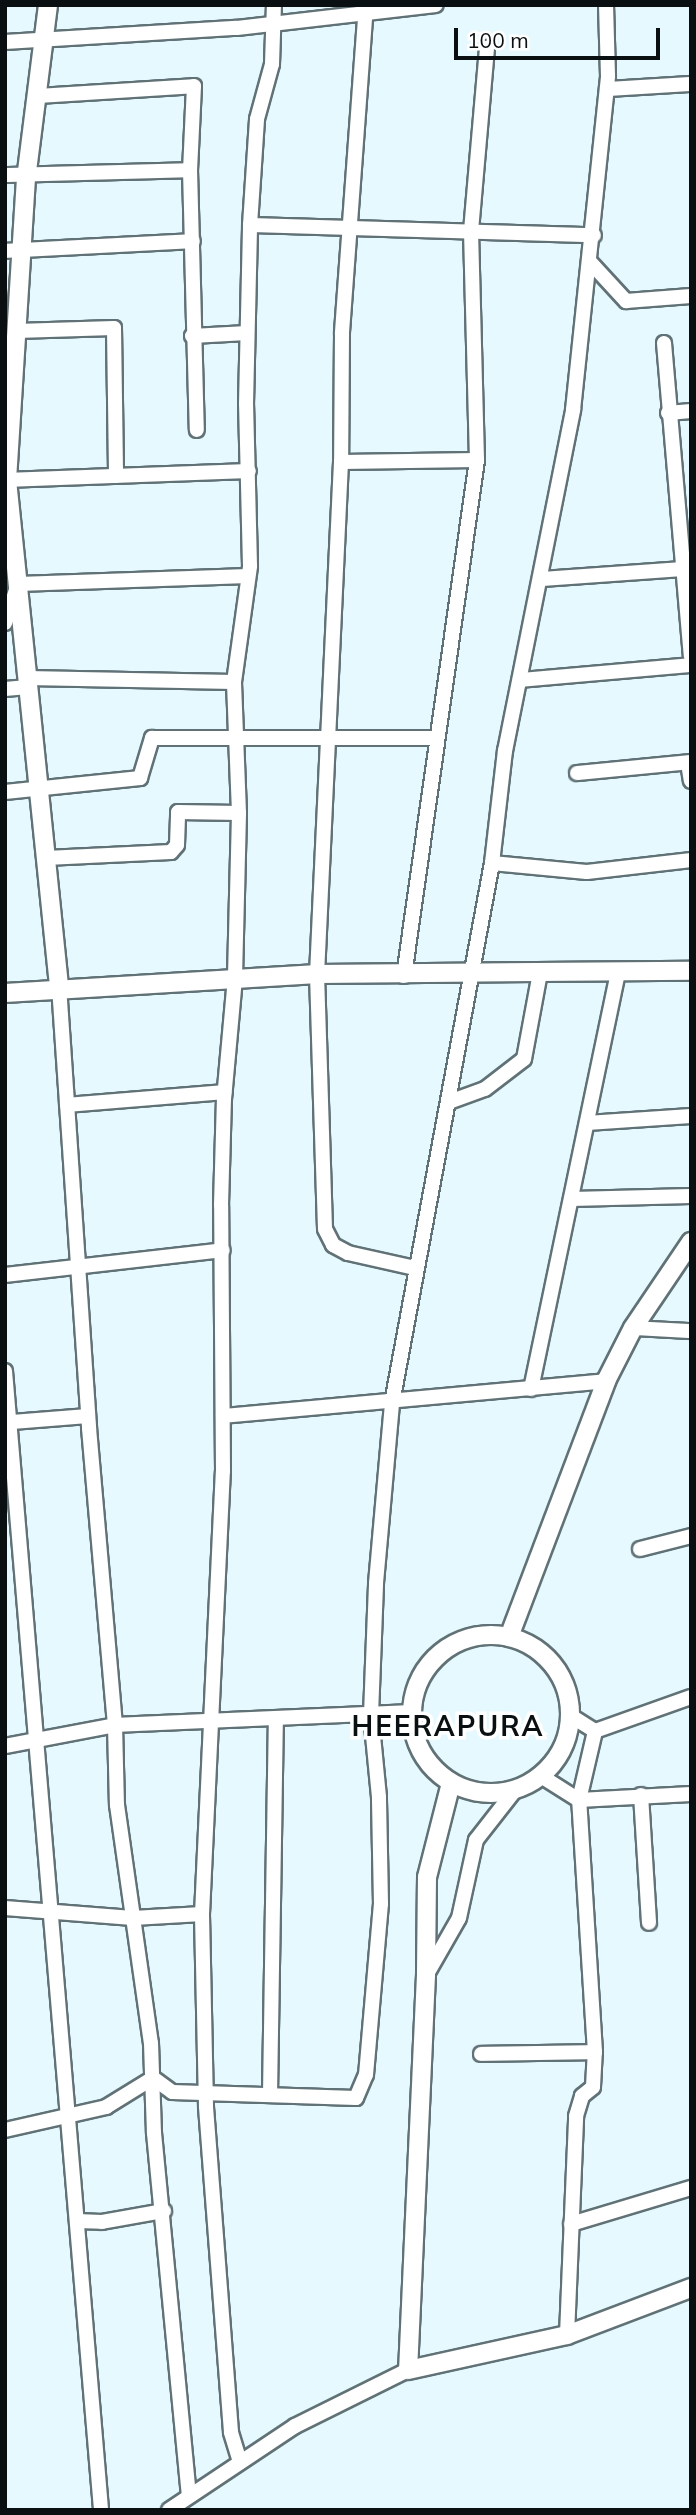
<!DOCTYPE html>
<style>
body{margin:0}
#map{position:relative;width:696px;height:2515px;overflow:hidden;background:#e5f9fe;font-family:Mulish,sans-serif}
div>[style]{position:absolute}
.roads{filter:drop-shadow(2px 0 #617277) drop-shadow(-2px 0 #617277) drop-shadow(0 2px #617277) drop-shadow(0 -2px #617277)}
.minor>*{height:14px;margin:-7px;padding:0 7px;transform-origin:7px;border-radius:7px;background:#fff}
.tertiary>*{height:18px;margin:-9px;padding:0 9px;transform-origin:9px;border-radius:9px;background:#fff}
.tertiary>.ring{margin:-9px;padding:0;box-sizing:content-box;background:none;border:18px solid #fff;border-radius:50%}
span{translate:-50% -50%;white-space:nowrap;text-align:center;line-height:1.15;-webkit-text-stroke:7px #fff;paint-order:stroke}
.district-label{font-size:28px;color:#0a1012;font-weight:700;letter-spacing:2px}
.frame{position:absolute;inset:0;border:7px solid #0a1012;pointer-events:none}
.scale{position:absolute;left:454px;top:28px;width:206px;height:32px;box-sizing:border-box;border:4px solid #0a1012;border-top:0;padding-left:9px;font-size:21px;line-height:24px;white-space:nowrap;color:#0a1012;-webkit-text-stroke:5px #fff;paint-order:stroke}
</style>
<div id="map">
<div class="roads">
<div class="minor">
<i style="left:366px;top:5px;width:330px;rotate:94.2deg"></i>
<i style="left:342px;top:334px;width:128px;rotate:90.4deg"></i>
<i style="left:341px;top:462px;width:513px;rotate:92.68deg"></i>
<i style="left:317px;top:974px;width:255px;rotate:88.2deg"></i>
<i style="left:325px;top:1229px;width:18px;rotate:63deg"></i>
<i style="left:333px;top:1245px;width:17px;rotate:28deg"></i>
<i style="left:348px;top:1253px;width:69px;rotate:12.6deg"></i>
<i style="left:5px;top:42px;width:232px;rotate:-3.5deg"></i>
<i style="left:237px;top:28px;width:200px;rotate:-6.6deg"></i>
<i style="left:607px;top:89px;width:84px;rotate:-3.4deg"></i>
<i style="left:37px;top:96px;width:157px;rotate:-3.6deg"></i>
<i style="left:194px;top:86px;width:84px;rotate:92.7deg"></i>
<i style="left:190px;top:170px;width:260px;rotate:88.5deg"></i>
<i style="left:5px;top:175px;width:185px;rotate:-1.5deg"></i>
<i style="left:250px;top:225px;width:344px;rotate:1.7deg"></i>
<i style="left:5px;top:251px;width:188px;rotate:-3deg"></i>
<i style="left:591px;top:263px;width:52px;rotate:47.4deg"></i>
<i style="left:626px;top:301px;width:65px;rotate:-4.4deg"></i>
<i style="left:16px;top:331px;width:98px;rotate:-1.8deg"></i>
<i style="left:114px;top:328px;width:148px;rotate:89.2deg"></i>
<i style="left:192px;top:336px;width:55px;rotate:-3.1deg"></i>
<i style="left:664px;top:343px;width:314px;rotate:85.1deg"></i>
<i style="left:668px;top:413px;width:23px;rotate:-5deg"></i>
<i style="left:341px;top:462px;width:136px;rotate:-0.8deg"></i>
<i style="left:5px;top:480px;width:244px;rotate:-2.1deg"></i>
<i style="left:542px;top:579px;width:141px;rotate:-4.1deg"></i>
<i style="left:5px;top:623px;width:41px;rotate:-71.6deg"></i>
<i style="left:18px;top:584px;width:230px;rotate:-2deg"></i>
<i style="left:27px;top:678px;width:207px;rotate:1.1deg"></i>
<i style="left:520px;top:680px;width:172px;rotate:-5deg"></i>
<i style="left:5px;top:689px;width:23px;rotate:-5deg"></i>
<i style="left:688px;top:763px;width:18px;rotate:81deg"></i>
<i style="left:577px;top:773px;width:115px;rotate:-5.5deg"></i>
<i style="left:5px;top:792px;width:136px;rotate:-5.9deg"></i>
<i style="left:140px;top:778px;width:42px;rotate:-73.3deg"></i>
<i style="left:152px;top:738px;width:284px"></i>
<i style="left:46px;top:858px;width:125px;rotate:-2.7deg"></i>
<i style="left:171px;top:852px;width:9px;rotate:-49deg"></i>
<i style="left:177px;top:845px;width:33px;rotate:-88deg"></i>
<i style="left:178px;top:812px;width:61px;rotate:0.9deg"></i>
<i style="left:492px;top:863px;width:95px;rotate:5.4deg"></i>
<i style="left:587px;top:872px;width:105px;rotate:-6.6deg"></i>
<i style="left:404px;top:976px;width:521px;rotate:-81.95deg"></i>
<i style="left:477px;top:460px;width:229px;rotate:-91.5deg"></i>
<i style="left:471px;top:231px;width:184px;rotate:-85deg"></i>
<i style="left:59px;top:986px;width:443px;rotate:86.1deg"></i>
<i style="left:89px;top:1428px;width:298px;rotate:85deg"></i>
<i style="left:115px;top:1725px;width:80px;rotate:88.6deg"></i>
<i style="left:117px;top:1805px;width:240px;rotate:81.9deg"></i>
<i style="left:151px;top:2043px;width:90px;rotate:88.1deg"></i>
<i style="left:154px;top:2133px;width:364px;rotate:84.5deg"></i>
<i style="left:449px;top:1102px;width:38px;rotate:-20deg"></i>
<i style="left:485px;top:1089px;width:49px;rotate:-37.6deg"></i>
<i style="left:524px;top:1059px;width:87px;rotate:-79.5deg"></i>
<i style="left:67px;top:1105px;width:158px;rotate:-4.7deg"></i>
<i style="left:587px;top:1123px;width:104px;rotate:-3.9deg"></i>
<i style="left:571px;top:1199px;width:120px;rotate:-1.4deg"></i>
<i style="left:5px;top:1275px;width:219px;rotate:-6.5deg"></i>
<i style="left:633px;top:1328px;width:58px;rotate:3deg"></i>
<i style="left:5px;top:1371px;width:1143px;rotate:85.18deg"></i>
<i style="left:531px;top:1389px;width:426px;rotate:-78.2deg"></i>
<i style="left:223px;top:1416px;width:385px;rotate:-5.2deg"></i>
<i style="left:12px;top:1422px;width:76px;rotate:-4.5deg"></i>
<i style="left:640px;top:1549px;width:53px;rotate:-14.3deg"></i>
<i style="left:571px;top:1716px;width:28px;rotate:32deg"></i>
<i style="left:595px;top:1731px;width:102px;rotate:-19.5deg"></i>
<i style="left:5px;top:1746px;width:112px;rotate:-10.8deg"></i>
<i style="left:115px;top:1725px;width:296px;rotate:-2.5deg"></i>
<i style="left:541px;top:1776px;width:45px;rotate:32.3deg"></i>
<i style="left:579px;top:1800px;width:112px;rotate:-3.1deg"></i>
<i style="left:641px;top:1795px;width:128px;rotate:86.4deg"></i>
<i style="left:5px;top:1908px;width:128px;rotate:4.5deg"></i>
<i style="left:133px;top:1918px;width:69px;rotate:-3.3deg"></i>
<i style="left:427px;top:1974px;width:64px;rotate:-60.3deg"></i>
<i style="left:459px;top:1918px;width:80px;rotate:-77.7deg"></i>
<i style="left:476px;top:1840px;width:63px;rotate:-52deg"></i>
<i style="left:481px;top:2054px;width:114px;rotate:-1deg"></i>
<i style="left:270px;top:2094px;width:373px;rotate:-89.1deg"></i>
<i style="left:5px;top:2130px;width:104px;rotate:-12.8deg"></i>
<i style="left:106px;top:2107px;width:55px;rotate:-31.7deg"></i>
<i style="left:153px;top:2078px;width:24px;rotate:36deg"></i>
<i style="left:172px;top:2092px;width:184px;rotate:1.9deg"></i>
<i style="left:356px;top:2098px;width:25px;rotate:-67deg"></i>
<i style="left:366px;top:2075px;width:172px;rotate:-85deg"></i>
<i style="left:381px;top:1904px;width:107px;rotate:-91.1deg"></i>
<i style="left:379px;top:1797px;width:82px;rotate:-95.6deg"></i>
<i style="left:371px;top:1715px;width:132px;rotate:-87.8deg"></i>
<i style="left:376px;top:1583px;width:181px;rotate:-84.9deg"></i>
<i style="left:392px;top:1403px;width:549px;rotate:-79.51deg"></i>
<i style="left:492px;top:863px;width:113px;rotate:-83.4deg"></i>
<i style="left:505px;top:751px;width:348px;rotate:-78.7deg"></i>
<i style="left:573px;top:410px;width:336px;rotate:-84deg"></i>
<i style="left:608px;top:76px;width:71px;rotate:-91.6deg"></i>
<i style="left:77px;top:2221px;width:25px;rotate:2deg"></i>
<i style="left:102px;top:2222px;width:63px;rotate:-10.1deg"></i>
<i style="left:571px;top:2224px;width:125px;rotate:-16.7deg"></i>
<i style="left:567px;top:2335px;width:219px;rotate:-87.6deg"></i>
<i style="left:576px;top:2116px;width:21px;rotate:-73deg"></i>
<i style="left:582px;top:2096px;width:14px;rotate:-39deg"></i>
<i style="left:593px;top:2087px;width:35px;rotate:-87deg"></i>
<i style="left:595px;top:2052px;width:253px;rotate:-93.6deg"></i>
<i style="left:579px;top:1800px;width:71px;rotate:-76.9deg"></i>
<i style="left:240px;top:2462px;width:31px;rotate:-107deg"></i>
<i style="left:231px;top:2432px;width:327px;rotate:-94.4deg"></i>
<i style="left:206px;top:2106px;width:192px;rotate:-91.2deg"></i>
<i style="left:202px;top:1914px;width:443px;rotate:-87.3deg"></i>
<i style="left:223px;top:1471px;width:266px;rotate:-90.4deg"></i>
<i style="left:221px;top:1205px;width:106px;rotate:-88.4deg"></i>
<i style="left:224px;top:1099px;width:122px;rotate:-84.8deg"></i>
<i style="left:235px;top:977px;width:164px;rotate:-88.6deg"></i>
<i style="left:239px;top:813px;width:131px;rotate:-92.2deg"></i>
<i style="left:234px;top:682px;width:117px;rotate:-82.1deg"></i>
<i style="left:250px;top:566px;width:162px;rotate:-91.4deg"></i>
<i style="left:246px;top:404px;width:179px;rotate:-88.7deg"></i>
<i style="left:250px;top:225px;width:106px;rotate:-86.2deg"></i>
<i style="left:257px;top:119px;width:57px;rotate:-74.7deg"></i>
<i style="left:272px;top:64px;width:59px;rotate:-88.1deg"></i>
<i style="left:169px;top:2510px;width:151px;rotate:-33.7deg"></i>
<i style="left:295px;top:2426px;width:126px;rotate:-26.4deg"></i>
</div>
<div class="tertiary">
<i style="left:48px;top:5px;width:174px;rotate:97.2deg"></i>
<i style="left:26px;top:178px;width:303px;rotate:93.6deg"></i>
<i style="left:7px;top:480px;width:509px;rotate:84.13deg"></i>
<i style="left:5px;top:993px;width:313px;rotate:-3.5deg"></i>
<i style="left:317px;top:974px;width:374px;rotate:-0.5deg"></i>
<i class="ring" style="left:412px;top:1635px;width:140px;height:140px"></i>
<i style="left:509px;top:1637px;width:274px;rotate:-69.2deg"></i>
<i style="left:606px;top:1381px;width:59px;rotate:-63deg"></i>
<i style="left:633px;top:1328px;width:104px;rotate:-56deg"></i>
<i style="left:451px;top:1783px;width:97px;rotate:104.3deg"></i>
<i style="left:427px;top:1877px;width:98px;rotate:90.6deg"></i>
<i style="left:426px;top:1975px;width:395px;rotate:92.6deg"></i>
<i style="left:408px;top:2370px;width:163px;rotate:-12.4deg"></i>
<i style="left:567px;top:2335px;width:133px;rotate:-20.8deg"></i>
</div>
</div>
<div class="district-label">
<span style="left:448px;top:1726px">HEERAPURA</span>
</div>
<div class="frame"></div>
<div class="scale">100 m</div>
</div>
